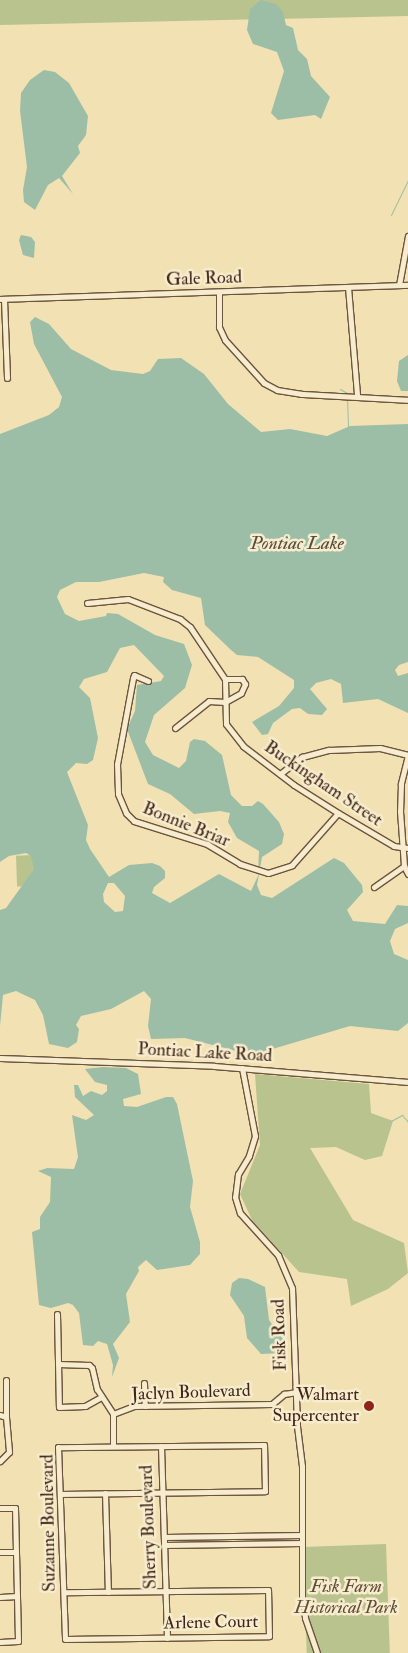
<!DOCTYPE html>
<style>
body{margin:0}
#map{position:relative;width:408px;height:1653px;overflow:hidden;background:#f2e1b2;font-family:"IM FELL Double Pica",serif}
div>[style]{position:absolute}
.green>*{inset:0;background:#b9c38d;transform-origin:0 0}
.water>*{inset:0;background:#9cbea7}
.stream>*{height:1px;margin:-0.5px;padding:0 0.5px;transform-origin:0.5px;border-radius:0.5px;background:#9cbea7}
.roads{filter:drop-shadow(1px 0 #6c543e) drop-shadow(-1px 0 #6c543e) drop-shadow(0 1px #6c543e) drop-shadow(0 -1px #6c543e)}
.street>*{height:5px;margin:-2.5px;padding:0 2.5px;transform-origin:2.5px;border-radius:2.5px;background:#f7eccd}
.dots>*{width:14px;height:14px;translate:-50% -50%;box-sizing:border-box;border:2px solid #f7eccd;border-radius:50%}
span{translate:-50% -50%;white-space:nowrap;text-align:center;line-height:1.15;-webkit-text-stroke:5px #f7eccd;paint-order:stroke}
.street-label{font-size:18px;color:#402518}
.poi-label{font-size:18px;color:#402518}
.right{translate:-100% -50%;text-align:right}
.park-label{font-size:18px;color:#5e4c35;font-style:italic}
.water-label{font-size:19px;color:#574b3c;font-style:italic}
</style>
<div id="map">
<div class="green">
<i style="clip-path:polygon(0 0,408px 0,408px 16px,0 25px)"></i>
<i style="left:34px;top:855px;width:31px;height:18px;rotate:88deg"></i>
<i style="clip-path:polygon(255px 1074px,369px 1084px,371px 1113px,393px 1121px,382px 1156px,365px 1160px,336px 1147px,310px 1148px,353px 1220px,404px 1243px,408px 1273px,388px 1289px,351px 1306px,347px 1279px,299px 1272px,252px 1220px,240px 1194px,260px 1145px)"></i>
<i style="left:386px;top:1544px;width:109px;height:83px;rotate:88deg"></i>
</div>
<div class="water">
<i style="clip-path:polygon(261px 0,276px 4px,283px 12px,286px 25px,293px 28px,298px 50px,307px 59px,311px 76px,330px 97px,321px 119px,315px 115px,278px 120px,271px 113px,284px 71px,277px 52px,253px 44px,247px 30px,250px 9px)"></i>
<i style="clip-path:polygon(44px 70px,55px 72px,69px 83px,88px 116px,86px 135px,78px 146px,80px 153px,62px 176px,73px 194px,59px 178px,48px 185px,35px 210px,24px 202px,23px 190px,27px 167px,20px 111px,21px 93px,30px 80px)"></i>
<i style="clip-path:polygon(21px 235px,31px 237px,35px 242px,34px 258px,23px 255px,19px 240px)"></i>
<i style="clip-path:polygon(evenodd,35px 317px,49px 324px,71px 349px,111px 370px,143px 374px,150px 371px,158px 359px,181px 358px,204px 374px,228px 404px,261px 432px,290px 429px,327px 436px,350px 426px,408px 424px,408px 662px,399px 665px,395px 670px,398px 676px,408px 673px,408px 713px,378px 699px,343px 703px,341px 684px,331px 679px,316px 683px,310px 689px,327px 709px,322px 715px,308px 714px,300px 708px,292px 709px,273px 723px,268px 734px,262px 735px,252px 722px,279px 706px,294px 688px,294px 680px,258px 657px,237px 655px,231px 650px,205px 625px,201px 598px,172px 590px,163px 582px,164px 577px,144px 573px,99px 582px,76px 582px,60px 590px,57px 597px,65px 614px,79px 621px,106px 616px,107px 613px,118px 614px,155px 635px,184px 644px,192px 665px,185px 688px,154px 715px,145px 742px,153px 755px,179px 768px,186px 761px,190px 742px,194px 739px,205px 741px,222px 755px,231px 795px,242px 806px,252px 806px,258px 801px,263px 804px,279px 822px,284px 834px,282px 844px,262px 857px,257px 885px,261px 895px,272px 898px,334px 858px,344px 863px,362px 885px,363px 892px,347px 910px,353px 921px,385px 924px,397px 905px,408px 906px,408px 923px,395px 929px,390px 941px,394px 954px,408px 960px,408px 1023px,398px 1031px,350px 1026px,252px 1055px,185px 1038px,151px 1039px,148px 1026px,151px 999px,144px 991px,111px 1009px,81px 1016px,76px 1025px,79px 1029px,77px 1042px,68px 1048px,49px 1044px,43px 1015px,35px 1000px,16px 991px,3px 995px,0 1026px,0 910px,6px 908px,34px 869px,31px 856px,26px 853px,9px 856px,0 862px,0 434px,49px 415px,59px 407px,62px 397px,34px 344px,30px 322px,35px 317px,134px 645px,164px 676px,161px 681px,137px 685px,135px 711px,127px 729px,148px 784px,170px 794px,194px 814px,220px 811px,230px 813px,228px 822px,237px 838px,259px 851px,258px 876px,251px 891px,219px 874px,170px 903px,152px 893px,154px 887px,165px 878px,165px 871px,160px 866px,152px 863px,129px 865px,109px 877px,90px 849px,86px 840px,88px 825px,67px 772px,76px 763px,87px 764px,93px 760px,98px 738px,90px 698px,79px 687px,84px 679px,107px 672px,120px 648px,134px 645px,35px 317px,108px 883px,114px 883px,125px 896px,123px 911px,115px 912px,104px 902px,103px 894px,108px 883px)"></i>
<i style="clip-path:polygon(408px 355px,408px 391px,401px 391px,397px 381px,399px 361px)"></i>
<i style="clip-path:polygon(103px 1067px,126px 1068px,138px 1074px,141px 1094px,123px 1099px,124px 1106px,137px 1107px,166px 1097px,173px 1097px,177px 1104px,193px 1181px,190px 1207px,200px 1242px,200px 1254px,190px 1265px,157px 1270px,146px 1260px,138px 1267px,139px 1271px,126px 1294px,130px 1322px,113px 1344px,119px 1358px,112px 1377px,113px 1365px,107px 1344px,98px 1341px,93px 1346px,83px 1345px,79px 1313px,73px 1305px,68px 1303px,51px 1308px,39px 1305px,32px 1232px,40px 1229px,40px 1217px,50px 1202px,51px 1177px,38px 1171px,47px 1168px,74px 1169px,78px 1157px,72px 1115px,86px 1120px,94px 1115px,75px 1097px,74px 1085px,78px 1085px,83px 1096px,91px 1091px,102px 1095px,107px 1091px,107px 1085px,95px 1082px,85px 1069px)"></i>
<i style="clip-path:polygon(239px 1278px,248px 1279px,265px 1287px,269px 1320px,285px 1342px,282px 1353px,261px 1354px,247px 1338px,244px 1316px,230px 1295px,232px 1283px)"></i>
</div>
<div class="stream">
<i style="left:391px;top:215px;width:39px;rotate:-64deg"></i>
<i style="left:340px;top:389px;width:8px;rotate:30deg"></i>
<i style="left:347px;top:397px;width:30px;rotate:88deg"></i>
<i style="left:391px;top:1121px;width:13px;rotate:-29deg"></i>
<i style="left:402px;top:1115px;width:9px;rotate:49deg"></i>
</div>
<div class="roads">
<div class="street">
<i style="left:399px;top:285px;width:50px;rotate:-79.6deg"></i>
<i style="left:348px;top:287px;width:108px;rotate:85.2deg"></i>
<i style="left:219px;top:292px;width:35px;rotate:90deg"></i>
<i style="left:219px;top:327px;width:14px;rotate:65deg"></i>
<i style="left:225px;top:340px;width:58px;rotate:47.8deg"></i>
<i style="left:264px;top:383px;width:15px;rotate:28deg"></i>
<i style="left:277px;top:390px;width:24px;rotate:9deg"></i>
<i style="left:301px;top:394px;width:107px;rotate:3.2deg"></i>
<i style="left:0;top:299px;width:408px;rotate:-2deg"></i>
<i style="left:4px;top:299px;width:79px;rotate:87.8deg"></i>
<i style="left:87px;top:603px;width:41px;rotate:-5.6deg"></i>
<i style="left:128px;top:599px;width:56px;rotate:21deg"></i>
<i style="left:180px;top:619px;width:13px;rotate:39deg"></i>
<i style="left:190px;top:627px;width:63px;rotate:56.1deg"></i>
<i style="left:225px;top:679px;width:45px;rotate:88.7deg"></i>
<i style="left:226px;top:724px;width:28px;rotate:52deg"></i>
<i style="left:243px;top:746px;width:64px;rotate:37.4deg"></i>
<i style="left:294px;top:785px;width:52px;rotate:32.5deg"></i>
<i style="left:338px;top:813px;width:65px;rotate:30.5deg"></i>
<i style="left:394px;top:846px;width:14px;rotate:8deg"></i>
<i style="left:148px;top:681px;width:15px;rotate:-157deg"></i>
<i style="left:134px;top:675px;width:3px;rotate:108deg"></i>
<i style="left:133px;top:678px;width:87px;rotate:100.5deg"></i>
<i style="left:117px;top:764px;width:30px;rotate:88deg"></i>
<i style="left:118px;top:794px;width:21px;rotate:67deg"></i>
<i style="left:126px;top:813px;width:11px;rotate:45deg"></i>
<i style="left:134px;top:821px;width:77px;rotate:17.5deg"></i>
<i style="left:207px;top:844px;width:39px;rotate:31deg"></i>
<i style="left:240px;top:864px;width:29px;rotate:18deg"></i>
<i style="left:268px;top:873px;width:25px;rotate:-18deg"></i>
<i style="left:292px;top:865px;width:69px;rotate:-48.5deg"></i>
<i style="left:225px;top:702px;width:18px;rotate:-29deg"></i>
<i style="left:241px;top:693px;width:10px;rotate:-66deg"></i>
<i style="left:245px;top:684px;width:6px;rotate:-121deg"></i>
<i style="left:242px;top:679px;width:17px;rotate:180deg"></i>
<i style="left:175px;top:728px;width:43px;rotate:-38.5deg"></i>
<i style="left:209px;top:701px;width:16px;rotate:4deg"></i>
<i style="left:408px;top:755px;width:30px;rotate:104deg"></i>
<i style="left:401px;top:784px;width:27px;rotate:92deg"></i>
<i style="left:400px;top:811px;width:55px;rotate:85.8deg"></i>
<i style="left:404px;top:866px;width:9px;rotate:63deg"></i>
<i style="left:280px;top:774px;width:28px;rotate:-38deg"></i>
<i style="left:302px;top:757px;width:28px;rotate:-15deg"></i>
<i style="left:329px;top:750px;width:51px;rotate:-2.2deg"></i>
<i style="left:380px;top:748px;width:29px;rotate:14deg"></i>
<i style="left:374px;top:887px;width:37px;rotate:-35deg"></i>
<i style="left:0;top:1058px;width:214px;rotate:2.1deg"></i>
<i style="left:214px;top:1066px;width:195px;rotate:4.7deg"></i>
<i style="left:242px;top:1068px;width:69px;rotate:79.2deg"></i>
<i style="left:255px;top:1136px;width:21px;rotate:107deg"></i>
<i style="left:249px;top:1156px;width:21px;rotate:121deg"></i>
<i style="left:238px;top:1174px;width:23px;rotate:97deg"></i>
<i style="left:235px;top:1197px;width:17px;rotate:73deg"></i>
<i style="left:240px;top:1213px;width:57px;rotate:47.9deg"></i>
<i style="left:278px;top:1255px;width:36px;rotate:67deg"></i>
<i style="left:292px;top:1288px;width:138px;rotate:87.9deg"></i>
<i style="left:297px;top:1426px;width:40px;rotate:82.9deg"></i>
<i style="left:302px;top:1466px;width:130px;rotate:90deg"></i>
<i style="left:302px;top:1596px;width:22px;rotate:82deg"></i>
<i style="left:305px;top:1618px;width:37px;rotate:71deg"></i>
<i style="left:57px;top:1314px;width:93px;rotate:88.8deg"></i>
<i style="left:59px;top:1407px;width:26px;rotate:-2deg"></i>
<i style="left:85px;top:1406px;width:18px;rotate:-29deg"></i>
<i style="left:58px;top:1364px;width:31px;rotate:2deg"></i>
<i style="left:89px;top:1365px;width:4px;rotate:45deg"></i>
<i style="left:92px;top:1368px;width:22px;rotate:77deg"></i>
<i style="left:97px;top:1389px;width:30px;rotate:57deg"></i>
<i style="left:113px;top:1414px;width:32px;rotate:90deg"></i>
<i style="left:144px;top:1383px;width:23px;rotate:88deg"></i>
<i style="left:113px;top:1414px;width:22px;rotate:-21deg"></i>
<i style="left:134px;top:1406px;width:138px;rotate:-0.8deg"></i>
<i style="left:272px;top:1404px;width:16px;rotate:-40deg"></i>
<i style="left:284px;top:1394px;width:13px;rotate:-9deg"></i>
<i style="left:0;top:1415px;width:6px;rotate:18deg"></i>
<i style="left:6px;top:1417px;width:35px;rotate:85deg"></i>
<i style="left:9px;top:1452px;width:13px;rotate:135deg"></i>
<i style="left:6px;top:1417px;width:37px;rotate:-90deg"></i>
<i style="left:161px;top:1446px;width:192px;rotate:88.2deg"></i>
<i style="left:105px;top:1493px;width:99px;rotate:88.3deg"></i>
<i style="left:60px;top:1494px;width:205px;rotate:-0.8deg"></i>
<i style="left:265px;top:1491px;width:46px;rotate:-91.2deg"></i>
<i style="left:264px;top:1445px;width:206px;rotate:179.4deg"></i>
<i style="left:58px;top:1447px;width:192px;rotate:87.9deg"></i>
<i style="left:65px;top:1639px;width:204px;rotate:-0.8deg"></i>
<i style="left:269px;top:1636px;width:46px;rotate:-91.2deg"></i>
<i style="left:268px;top:1590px;width:204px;rotate:179.4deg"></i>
<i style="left:0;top:1508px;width:15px"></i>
<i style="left:15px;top:1508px;width:133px;rotate:88.7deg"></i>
<i style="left:18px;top:1641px;width:18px;rotate:177deg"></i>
<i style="left:164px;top:1537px;width:138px;rotate:-0.8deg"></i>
<i style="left:164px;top:1545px;width:138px;rotate:-0.8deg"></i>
<i style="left:0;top:1552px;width:16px"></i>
<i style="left:0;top:1597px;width:17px;rotate:-3deg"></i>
</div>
</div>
<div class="dots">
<i style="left:369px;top:1406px;background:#8f2418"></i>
</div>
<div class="street-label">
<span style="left:204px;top:279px;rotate:-2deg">Gale Road</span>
<span style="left:323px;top:784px;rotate:34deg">Buckingham Street</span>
<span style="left:186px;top:825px;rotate:22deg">Bonnie Briar</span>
<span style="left:205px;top:1053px;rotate:3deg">Pontiac Lake Road</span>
<span style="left:280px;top:1335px;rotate:-92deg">Fisk Road</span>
<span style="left:191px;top:1393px;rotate:-2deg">Jaclyn Boulevard</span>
<span style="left:49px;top:1523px;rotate:-91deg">Suzanne Boulevard</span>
<span style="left:149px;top:1527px;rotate:-92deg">Sherry Boulevard</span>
<span style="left:211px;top:1623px;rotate:-1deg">Arlene Court</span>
</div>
<div class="poi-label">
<span class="right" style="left:359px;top:1406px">Walmart<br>Supercenter</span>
</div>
<div class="park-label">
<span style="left:346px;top:1598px">Fisk Farm<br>Historical Park</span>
</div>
<div class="water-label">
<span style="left:297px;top:544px">Pontiac Lake</span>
</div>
</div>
